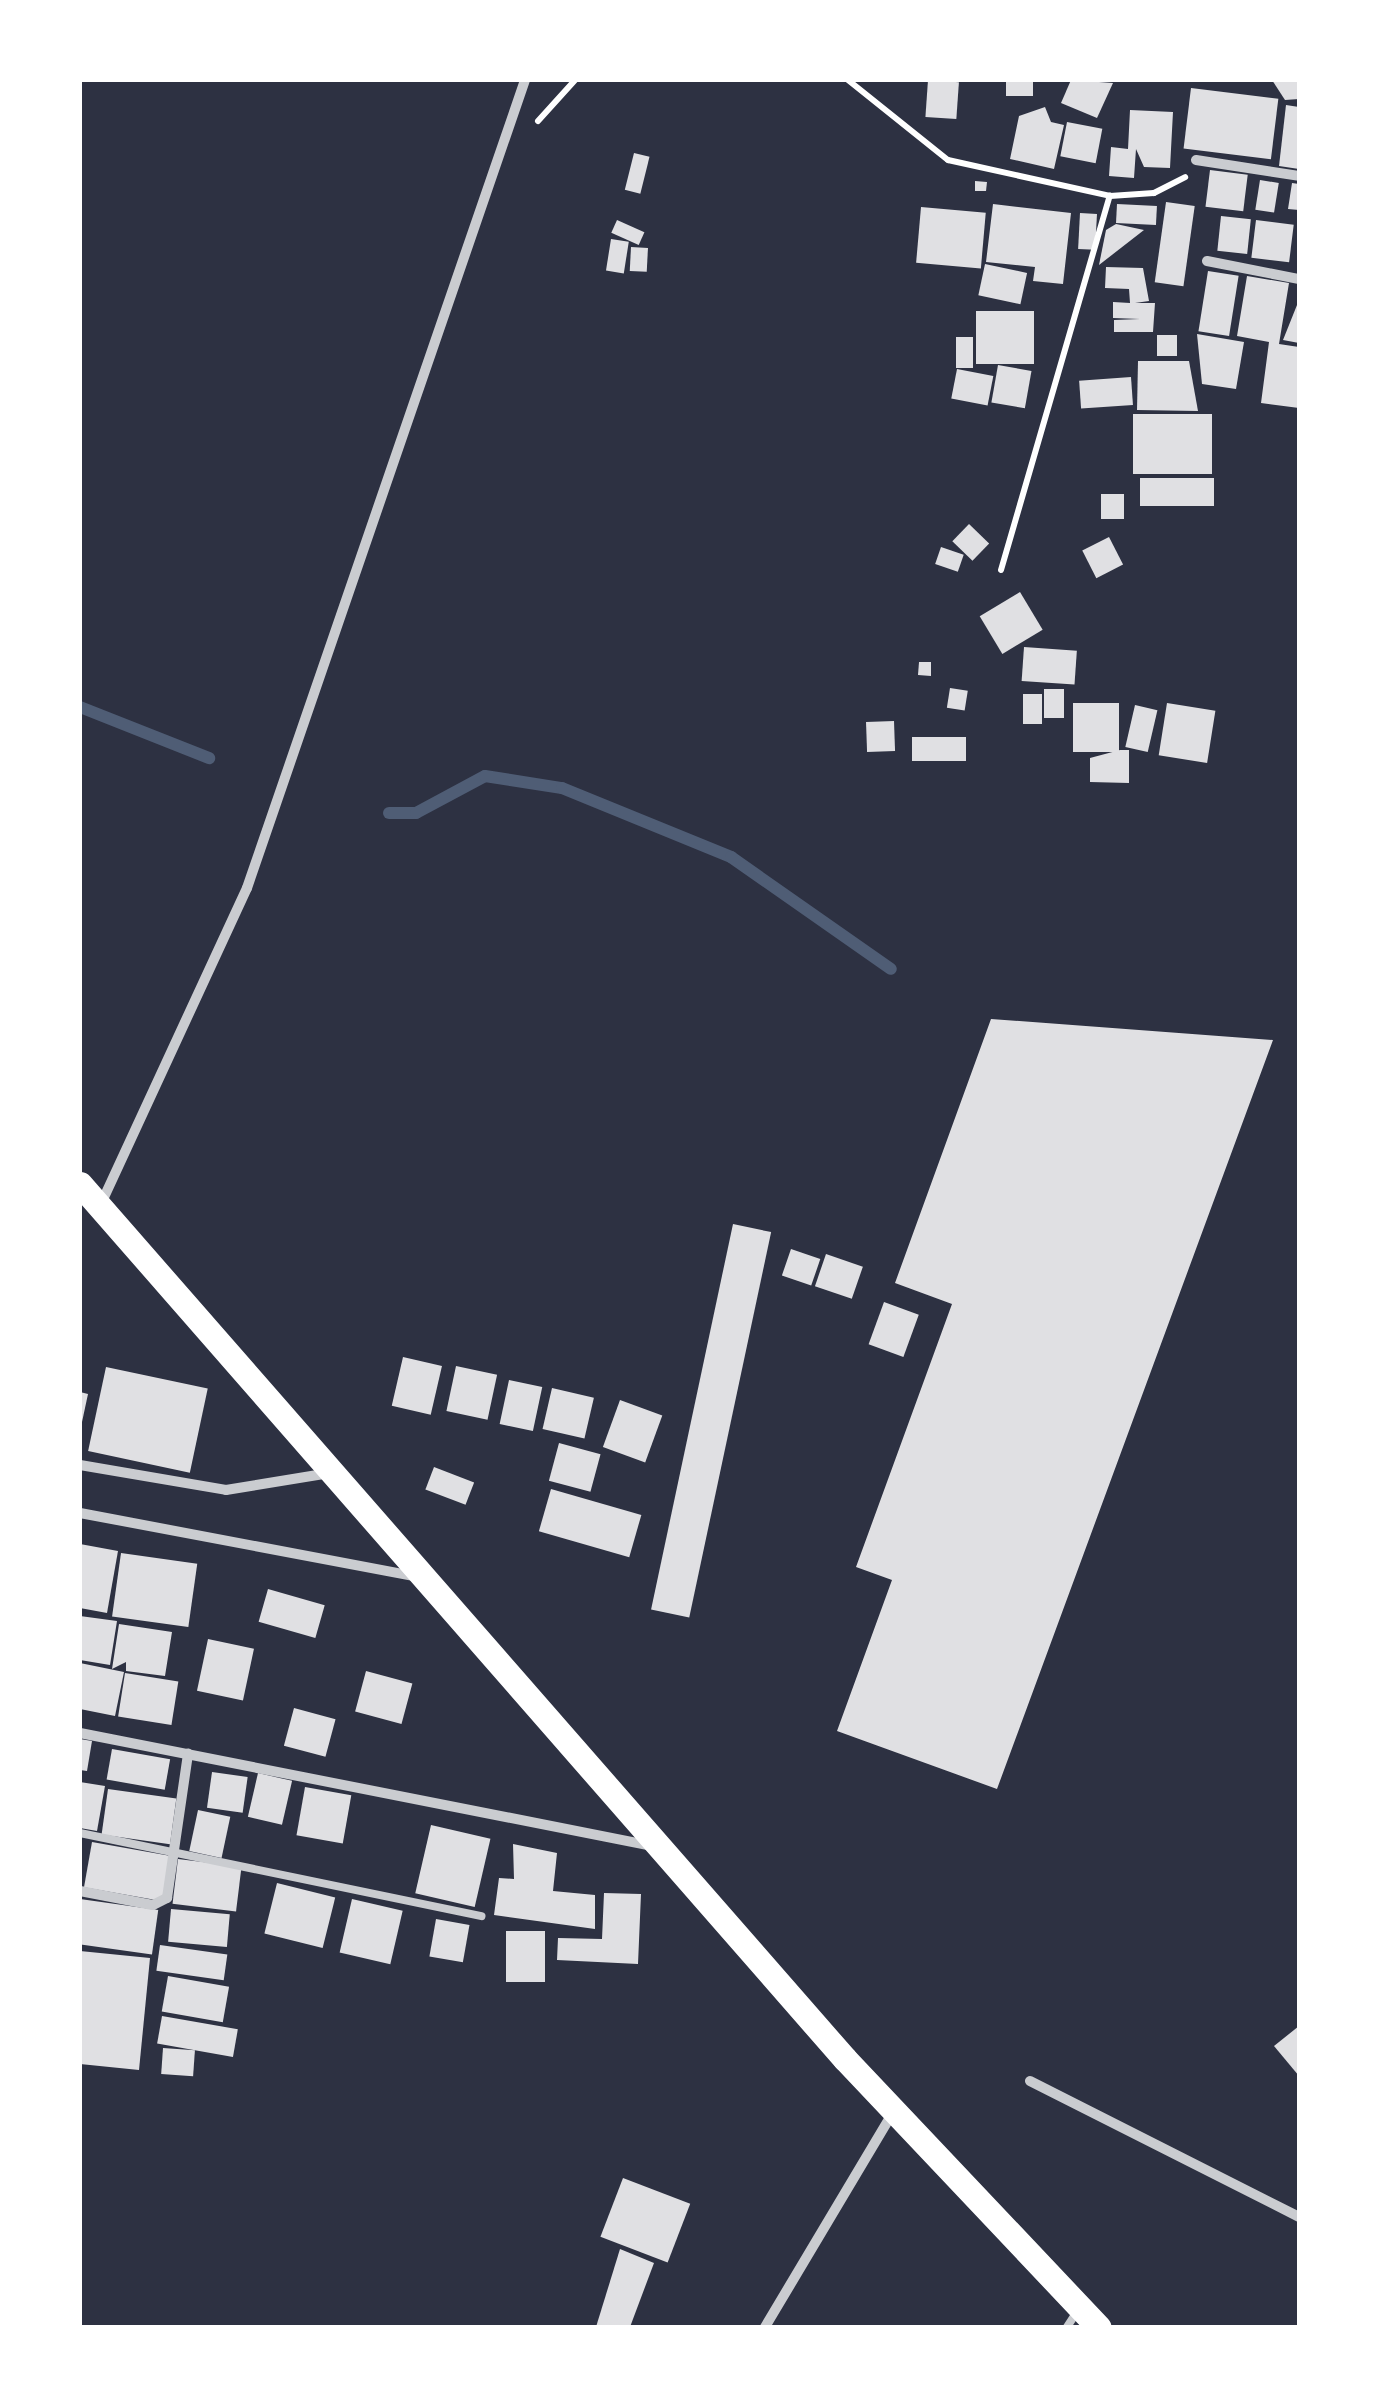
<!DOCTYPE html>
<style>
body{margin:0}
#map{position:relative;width:1379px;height:2407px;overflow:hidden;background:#2d3142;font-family:"DejaVu Sans",sans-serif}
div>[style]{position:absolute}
.stream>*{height:12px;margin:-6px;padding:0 6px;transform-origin:6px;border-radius:6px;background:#4f5d75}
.building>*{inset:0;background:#e0e0e3;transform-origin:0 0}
.path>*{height:6px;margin:-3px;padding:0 3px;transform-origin:3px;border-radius:3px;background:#fff}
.service>*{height:8px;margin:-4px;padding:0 4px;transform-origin:4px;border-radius:4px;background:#caccd0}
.minor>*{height:10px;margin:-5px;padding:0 5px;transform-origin:5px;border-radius:5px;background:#caccd0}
.primary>*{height:25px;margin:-12.5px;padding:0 12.5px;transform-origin:12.5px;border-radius:12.5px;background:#fff}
span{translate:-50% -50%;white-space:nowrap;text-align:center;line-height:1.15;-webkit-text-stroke:8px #fff;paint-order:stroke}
.frame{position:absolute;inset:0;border:82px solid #fff;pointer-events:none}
</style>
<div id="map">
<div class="stream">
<i style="left:80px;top:707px;width:139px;rotate:21.6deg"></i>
<i style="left:389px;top:813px;width:27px"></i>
<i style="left:416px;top:813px;width:78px;rotate:-28.2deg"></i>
<i style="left:485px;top:776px;width:78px;rotate:8.9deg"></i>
<i style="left:562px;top:788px;width:183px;rotate:22.2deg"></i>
<i style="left:731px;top:857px;width:195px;rotate:35deg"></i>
</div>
<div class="building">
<i style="left:928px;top:80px;width:31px;height:37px;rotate:4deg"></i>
<i style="left:1006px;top:80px;width:27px;height:16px"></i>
<i style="clip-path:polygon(1071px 80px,1113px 83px,1097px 118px,1061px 103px)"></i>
<i style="clip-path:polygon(1272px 80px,1299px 80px,1299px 99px,1285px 100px)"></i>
<i style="left:1191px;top:88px;width:88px;height:61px;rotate:7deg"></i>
<i style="clip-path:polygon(1286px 105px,1299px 107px,1299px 169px,1279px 166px)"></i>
<i style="clip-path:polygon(1045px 107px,1051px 122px,1064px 125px,1054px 169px,1010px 159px,1019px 116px)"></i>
<i style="clip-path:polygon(1130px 110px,1173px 112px,1170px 168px,1144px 167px,1136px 149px,1134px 178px,1109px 176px,1111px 147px,1128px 149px)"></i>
<i style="left:1067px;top:122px;width:36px;height:35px;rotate:11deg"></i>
<i style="left:634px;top:153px;width:16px;height:38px;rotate:14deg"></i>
<i style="left:1210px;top:170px;width:38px;height:37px;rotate:7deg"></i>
<i style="left:1260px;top:180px;width:19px;height:30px;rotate:9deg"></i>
<i style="clip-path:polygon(975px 181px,987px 182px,986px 191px,975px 191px)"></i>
<i style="clip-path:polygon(1292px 183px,1299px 184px,1299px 210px,1288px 209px)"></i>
<i style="left:1166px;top:202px;width:29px;height:81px;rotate:8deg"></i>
<i style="clip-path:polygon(993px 204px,1071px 213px,1063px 284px,1033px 281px,1035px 267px,986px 262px)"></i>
<i style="left:1117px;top:204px;width:40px;height:19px;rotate:3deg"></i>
<i style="left:921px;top:207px;width:65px;height:56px;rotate:5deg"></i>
<i style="left:1080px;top:213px;width:17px;height:36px;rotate:3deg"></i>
<i style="left:1221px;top:216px;width:30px;height:35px;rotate:6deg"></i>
<i style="left:617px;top:220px;width:30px;height:14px;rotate:24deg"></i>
<i style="left:1256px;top:220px;width:38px;height:38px;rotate:7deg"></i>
<i style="clip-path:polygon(1116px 224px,1144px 230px,1099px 265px,1106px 230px)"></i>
<i style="left:611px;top:239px;width:18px;height:32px;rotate:9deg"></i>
<i style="left:631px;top:247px;width:17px;height:24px;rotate:3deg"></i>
<i style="left:985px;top:264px;width:43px;height:32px;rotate:12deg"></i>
<i style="clip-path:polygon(1106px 267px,1143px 268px,1149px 301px,1135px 303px,1155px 303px,1153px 332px,1114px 332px,1114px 320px,1140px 319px,1113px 318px,1113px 302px,1130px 303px,1129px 289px,1105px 288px)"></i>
<i style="left:1208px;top:271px;width:31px;height:61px;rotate:9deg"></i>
<i style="clip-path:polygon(1247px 276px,1289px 283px,1279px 344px,1299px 347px,1299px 408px,1261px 403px,1269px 342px,1237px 336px)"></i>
<i style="clip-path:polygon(1299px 300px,1299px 343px,1283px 340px)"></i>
<i style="left:976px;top:311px;width:58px;height:53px"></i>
<i style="clip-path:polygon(1197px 334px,1244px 342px,1236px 389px,1202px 384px)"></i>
<i style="left:1157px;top:335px;width:20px;height:21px"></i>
<i style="left:956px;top:337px;width:17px;height:31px"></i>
<i style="clip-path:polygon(1138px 361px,1189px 361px,1198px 411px,1137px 410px)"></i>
<i style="left:998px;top:365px;width:34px;height:38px;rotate:10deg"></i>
<i style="left:957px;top:369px;width:37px;height:30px;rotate:11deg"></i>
<i style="left:1131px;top:377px;width:28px;height:52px;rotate:86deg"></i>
<i style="left:1133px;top:414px;width:79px;height:60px"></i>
<i style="left:1214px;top:478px;width:28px;height:74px;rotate:90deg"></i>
<i style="left:1101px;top:494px;width:23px;height:25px"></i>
<i style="left:969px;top:524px;width:28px;height:24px;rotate:44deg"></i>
<i style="left:1109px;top:537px;width:31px;height:30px;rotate:63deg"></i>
<i style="left:941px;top:547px;width:24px;height:18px;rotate:19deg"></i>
<i style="left:1020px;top:592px;width:44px;height:47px;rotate:59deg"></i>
<i style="left:1024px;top:647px;width:53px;height:34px;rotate:4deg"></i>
<i style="clip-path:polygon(919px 662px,931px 662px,931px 676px,918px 675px)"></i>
<i style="left:950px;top:688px;width:18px;height:20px;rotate:9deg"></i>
<i style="left:1044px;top:689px;width:20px;height:29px"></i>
<i style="left:1023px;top:694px;width:19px;height:30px"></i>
<i style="left:1119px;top:703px;width:49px;height:46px;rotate:90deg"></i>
<i style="left:1167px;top:703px;width:49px;height:53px;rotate:9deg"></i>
<i style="left:1135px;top:705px;width:23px;height:43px;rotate:13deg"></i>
<i style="left:894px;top:721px;width:30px;height:28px;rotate:88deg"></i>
<i style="left:912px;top:737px;width:54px;height:24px"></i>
<i style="clip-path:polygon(1120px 750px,1129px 750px,1129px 783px,1090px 782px,1090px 758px)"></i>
<i style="clip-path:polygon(991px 1019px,1273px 1040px,997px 1789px,837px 1731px,892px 1580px,856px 1567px,952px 1304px,895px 1283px)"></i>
<i style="left:733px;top:1224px;width:39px;height:394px;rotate:12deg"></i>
<i style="left:791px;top:1249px;width:31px;height:28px;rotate:19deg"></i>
<i style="left:826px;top:1254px;width:39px;height:34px;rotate:19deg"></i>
<i style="left:884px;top:1302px;width:37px;height:45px;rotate:20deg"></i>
<i style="left:403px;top:1357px;width:40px;height:50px;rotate:13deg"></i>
<i style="left:456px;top:1366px;width:42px;height:46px;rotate:12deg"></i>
<i style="left:106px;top:1367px;width:104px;height:86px;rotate:12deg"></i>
<i style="left:509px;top:1380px;width:34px;height:45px;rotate:12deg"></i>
<i style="left:552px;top:1388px;width:43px;height:42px;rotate:13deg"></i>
<i style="clip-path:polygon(80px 1392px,88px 1394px,82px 1422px,80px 1422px)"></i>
<i style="left:620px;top:1400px;width:45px;height:50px;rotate:20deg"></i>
<i style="left:559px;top:1443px;width:43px;height:39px;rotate:15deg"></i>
<i style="left:434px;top:1467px;width:43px;height:24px;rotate:21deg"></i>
<i style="left:551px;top:1489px;width:94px;height:44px;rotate:16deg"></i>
<i style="clip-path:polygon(80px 1544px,118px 1551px,107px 1613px,80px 1608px)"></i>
<i style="left:121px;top:1553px;width:77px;height:64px;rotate:8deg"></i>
<i style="left:268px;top:1589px;width:59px;height:34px;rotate:16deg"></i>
<i style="clip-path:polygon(80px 1616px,117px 1621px,110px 1665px,80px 1660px)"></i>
<i style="clip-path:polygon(119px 1624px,172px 1632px,165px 1676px,126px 1671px,126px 1662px,112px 1669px)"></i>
<i style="left:208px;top:1639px;width:47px;height:53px;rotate:12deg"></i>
<i style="clip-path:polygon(80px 1663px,124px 1672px,115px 1716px,80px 1709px)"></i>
<i style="left:366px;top:1671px;width:48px;height:42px;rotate:15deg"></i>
<i style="left:125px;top:1673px;width:54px;height:44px;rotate:9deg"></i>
<i style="left:294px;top:1708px;width:43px;height:39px;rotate:15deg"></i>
<i style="clip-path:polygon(80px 1739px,92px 1741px,87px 1771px,80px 1770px)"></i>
<i style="left:112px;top:1749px;width:59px;height:31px;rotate:10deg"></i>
<i style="left:212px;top:1772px;width:36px;height:36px;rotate:8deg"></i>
<i style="left:258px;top:1773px;width:35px;height:45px;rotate:13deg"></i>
<i style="clip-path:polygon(80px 1782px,105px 1786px,97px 1831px,80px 1828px)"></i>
<i style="left:305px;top:1787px;width:47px;height:49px;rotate:10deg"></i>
<i style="left:108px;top:1789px;width:69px;height:46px;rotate:8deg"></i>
<i style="left:198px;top:1810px;width:33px;height:42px;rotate:12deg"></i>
<i style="left:431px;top:1825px;width:61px;height:70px;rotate:13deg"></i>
<i style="left:92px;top:1842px;width:80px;height:46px;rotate:10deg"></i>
<i style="clip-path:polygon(513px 1844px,557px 1853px,553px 1891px,595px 1895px,595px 1929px,494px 1915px,499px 1878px,514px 1879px)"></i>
<i style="left:178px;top:1859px;width:64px;height:45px;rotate:7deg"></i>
<i style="left:277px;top:1883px;width:60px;height:52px;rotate:14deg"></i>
<i style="clip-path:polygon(604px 1893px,641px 1894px,638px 1964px,557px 1960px,558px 1938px,602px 1939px)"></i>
<i style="left:80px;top:1899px;width:79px;height:45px;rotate:8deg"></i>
<i style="left:352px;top:1899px;width:52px;height:55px;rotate:13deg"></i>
<i style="left:171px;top:1909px;width:59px;height:33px;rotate:5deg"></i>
<i style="left:436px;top:1919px;width:34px;height:38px;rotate:10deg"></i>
<i style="left:506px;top:1931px;width:39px;height:51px"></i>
<i style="left:160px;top:1945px;width:68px;height:26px;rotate:8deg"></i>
<i style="clip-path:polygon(80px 1951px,150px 1958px,139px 2070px,80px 2064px)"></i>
<i style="left:168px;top:1976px;width:62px;height:36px;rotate:10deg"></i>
<i style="left:162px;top:2016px;width:77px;height:28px;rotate:10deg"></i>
<i style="clip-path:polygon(1299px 2026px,1299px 2076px,1274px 2046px)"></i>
<i style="left:163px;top:2048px;width:32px;height:26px;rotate:4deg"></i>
<i style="left:623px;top:2178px;width:72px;height:63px;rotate:21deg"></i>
<i style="clip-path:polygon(620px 2249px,654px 2263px,630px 2327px,596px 2327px)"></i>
</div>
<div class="path">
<i style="left:848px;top:80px;width:128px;rotate:38.7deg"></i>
<i style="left:948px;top:160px;width:166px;rotate:12.5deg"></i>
<i style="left:1110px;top:196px;width:44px;rotate:-3.9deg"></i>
<i style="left:1154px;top:193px;width:35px;rotate:-27deg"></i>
<i style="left:538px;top:121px;width:55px;rotate:-47.9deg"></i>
<i style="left:1001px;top:570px;width:390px;rotate:-73.8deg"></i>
</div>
<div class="service">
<i style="left:80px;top:1833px;width:410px;rotate:11.7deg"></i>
<i style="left:1067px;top:2327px;width:17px;rotate:-57deg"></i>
</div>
<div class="minor">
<i style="left:1196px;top:160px;width:104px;rotate:8.8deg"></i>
<i style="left:1207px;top:261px;width:94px;rotate:11.1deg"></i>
<i style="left:100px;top:1206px;width:350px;rotate:-65.2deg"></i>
<i style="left:247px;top:888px;width:854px;rotate:-71.01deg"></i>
<i style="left:80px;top:1465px;width:148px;rotate:9.7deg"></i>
<i style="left:226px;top:1490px;width:105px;rotate:-9.3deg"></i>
<i style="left:80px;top:1513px;width:344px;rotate:10.7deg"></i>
<i style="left:80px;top:1733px;width:584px;rotate:11.16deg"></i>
<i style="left:80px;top:1891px;width:74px;rotate:10.9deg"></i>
<i style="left:153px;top:1905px;width:16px;rotate:-27deg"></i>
<i style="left:167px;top:1898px;width:146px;rotate:-81.7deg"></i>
<i style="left:1030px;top:2081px;width:301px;rotate:26.8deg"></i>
<i style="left:765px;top:2327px;width:250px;rotate:-59.2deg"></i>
</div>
<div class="primary">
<i style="left:80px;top:1184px;width:1162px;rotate:48.84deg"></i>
<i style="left:845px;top:2059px;width:369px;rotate:46.6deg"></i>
</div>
<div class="frame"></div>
</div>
